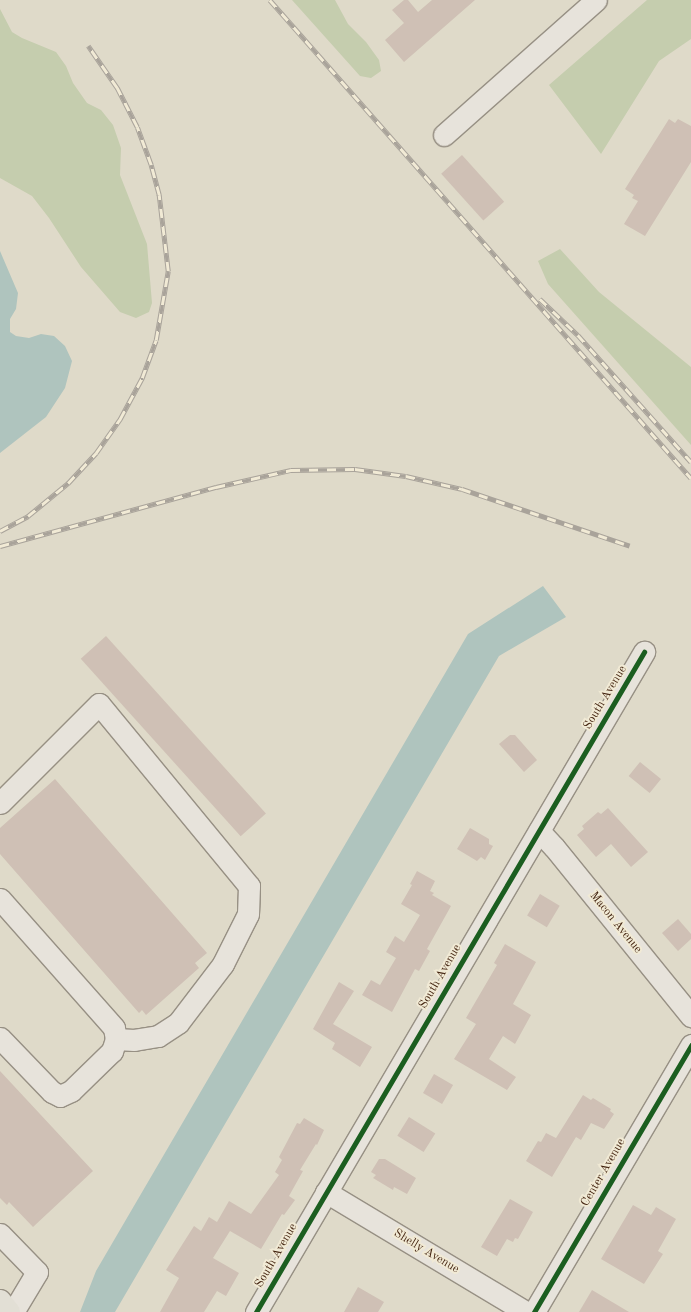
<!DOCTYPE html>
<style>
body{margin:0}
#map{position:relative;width:691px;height:1312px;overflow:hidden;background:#dfdac9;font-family:"Old Standard TT",serif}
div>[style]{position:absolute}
.green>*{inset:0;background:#c5cdae}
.water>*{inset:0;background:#afc4be}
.building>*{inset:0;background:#cfc0b5;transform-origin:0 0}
.roads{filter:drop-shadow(1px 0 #979084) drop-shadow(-1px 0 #979084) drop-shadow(0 1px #979084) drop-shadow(0 -1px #979084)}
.minor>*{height:21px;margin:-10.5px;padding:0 10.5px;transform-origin:10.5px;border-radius:10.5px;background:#e7e3db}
.major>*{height:22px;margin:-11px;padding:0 11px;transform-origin:11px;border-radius:11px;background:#e2dfd5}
.rail>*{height:4.5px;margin-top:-2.25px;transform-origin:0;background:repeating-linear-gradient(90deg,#f1ead5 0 9px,#a9a39a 0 18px);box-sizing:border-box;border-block:1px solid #a9a39a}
.cycleway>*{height:5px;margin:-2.5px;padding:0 2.5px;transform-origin:2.5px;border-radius:2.5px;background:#1b5e20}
span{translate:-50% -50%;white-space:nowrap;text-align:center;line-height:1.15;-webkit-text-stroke:4px #f1ead5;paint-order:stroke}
.street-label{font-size:12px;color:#43230f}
</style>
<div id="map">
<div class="green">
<i style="clip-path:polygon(292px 0,335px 0,348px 24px,366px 42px,379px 60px,381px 71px,371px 78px,360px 76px)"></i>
<i style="clip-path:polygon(647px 0,691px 0,691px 39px,659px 61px,601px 154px,549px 85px)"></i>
<i style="clip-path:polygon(0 9px,12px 32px,22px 38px,56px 52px,66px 66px,73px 83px,87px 103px,101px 110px,113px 125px,121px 148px,120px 175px,147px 244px,152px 303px,149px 312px,136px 318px,120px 312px,81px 267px,49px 218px,32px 196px,0 178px)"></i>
<i style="clip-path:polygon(560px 249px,599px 292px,691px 367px,691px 445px,548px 284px,538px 261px)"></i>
</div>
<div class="water">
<i style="clip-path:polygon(0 251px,18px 293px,16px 309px,10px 319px,10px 332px,16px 336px,29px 338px,41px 334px,54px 336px,65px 346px,72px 361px,65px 388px,46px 417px,0 453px)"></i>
<i style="clip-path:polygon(543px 586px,566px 617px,499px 656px,115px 1312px,80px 1312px,96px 1271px,468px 634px)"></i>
</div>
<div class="building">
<i style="clip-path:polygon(404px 0,408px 0,418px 12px,432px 0,475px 0,404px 62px,385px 40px,404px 23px,392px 10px)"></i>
<i style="clip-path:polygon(669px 119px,675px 123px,678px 119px,691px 126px,691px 162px,645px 236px,624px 224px,638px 201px,632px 198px,634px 195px,625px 189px)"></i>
<i style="left:462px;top:155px;width:63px;height:28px;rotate:48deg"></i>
<i style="left:106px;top:636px;width:239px;height:34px;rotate:48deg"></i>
<i style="clip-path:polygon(510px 735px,515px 735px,537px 760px,524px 772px,499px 744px)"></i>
<i style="left:640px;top:762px;width:27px;height:18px;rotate:39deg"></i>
<i style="clip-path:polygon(55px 779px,207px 953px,195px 963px,199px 968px,146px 1015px,142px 1010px,139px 1013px,0 854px,0 828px)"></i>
<i style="clip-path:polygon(608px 808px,648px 852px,631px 867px,611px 844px,596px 857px,577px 835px,584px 829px,582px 826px,598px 812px,601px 814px)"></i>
<i style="clip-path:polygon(470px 828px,489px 839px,489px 844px,493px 846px,485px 860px,481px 857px,477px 861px,457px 849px)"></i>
<i style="clip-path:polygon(417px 871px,435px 881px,430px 891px,434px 893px,432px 895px,451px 906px,427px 949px,430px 951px,419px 971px,415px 969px,392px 1012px,362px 995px,371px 980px,380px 985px,396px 958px,386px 952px,395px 936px,404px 942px,420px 915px,401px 904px,412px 885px,410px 884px)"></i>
<i style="left:540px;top:894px;width:23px;height:25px;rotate:31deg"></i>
<i style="clip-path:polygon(678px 919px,691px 934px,691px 939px,678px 951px,662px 933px)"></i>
<i style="clip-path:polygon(505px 944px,536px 962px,513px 1004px,531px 1015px,515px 1044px,503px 1036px,489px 1059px,516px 1077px,507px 1090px,454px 1059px,476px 1024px,466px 1018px,497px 965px,494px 963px)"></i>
<i style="clip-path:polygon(339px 982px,354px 991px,333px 1024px,372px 1047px,360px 1067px,332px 1049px,335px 1043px,313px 1029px)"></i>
<i style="clip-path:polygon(0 1071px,93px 1171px,33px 1227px,9px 1202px,7px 1205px,0 1198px)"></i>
<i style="left:434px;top:1074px;width:22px;height:22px;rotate:30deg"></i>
<i style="clip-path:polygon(583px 1095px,591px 1100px,593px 1098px,611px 1109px,610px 1111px,614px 1114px,604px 1129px,591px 1123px,581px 1140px,576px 1137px,552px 1177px,526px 1161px,538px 1141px,541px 1142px,546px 1133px,556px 1138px)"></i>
<i style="left:409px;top:1117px;width:31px;height:22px;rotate:32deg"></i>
<i style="clip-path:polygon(304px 1118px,324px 1130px,317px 1145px,316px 1144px,300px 1170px,303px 1171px,289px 1196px,295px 1200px,284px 1215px,282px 1214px,261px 1249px,230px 1231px,213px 1258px,239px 1273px,226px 1296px,217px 1291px,204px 1312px,160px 1312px,179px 1278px,166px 1270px,194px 1226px,201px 1231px,209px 1217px,217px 1222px,229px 1201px,251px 1214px,279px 1175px,275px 1172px,282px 1160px,279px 1157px,297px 1123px,300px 1124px)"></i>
<i style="clip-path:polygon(379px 1159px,385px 1159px,416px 1178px,407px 1194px,394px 1187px,393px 1190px,373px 1178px,376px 1175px,371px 1172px)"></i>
<i style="clip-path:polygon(510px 1199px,533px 1212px,518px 1239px,515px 1238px,513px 1242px,507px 1239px,497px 1256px,481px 1247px)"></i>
<i style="clip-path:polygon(633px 1205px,651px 1215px,656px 1207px,676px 1219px,658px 1251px,663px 1254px,644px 1284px,601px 1259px)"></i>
<i style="clip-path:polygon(358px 1287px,384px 1302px,378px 1312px,344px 1312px)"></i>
<i style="clip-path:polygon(592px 1290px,629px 1312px,579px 1312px)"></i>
</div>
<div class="roads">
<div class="minor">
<i style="left:444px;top:135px;width:203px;rotate:-41.6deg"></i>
<i style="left:0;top:803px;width:140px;rotate:-45deg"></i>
<i style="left:99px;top:704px;width:236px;rotate:50.5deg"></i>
<i style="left:249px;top:886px;width:28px;rotate:92deg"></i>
<i style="left:248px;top:914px;width:56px;rotate:116.6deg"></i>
<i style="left:223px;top:964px;width:74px;rotate:127.3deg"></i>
<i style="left:178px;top:1023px;width:24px;rotate:147deg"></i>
<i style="left:158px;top:1036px;width:24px;rotate:171deg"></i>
<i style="left:134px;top:1040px;width:18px;rotate:-177deg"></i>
<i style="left:539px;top:831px;width:22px;rotate:47deg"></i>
<i style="left:554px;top:847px;width:218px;rotate:51deg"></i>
<i style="left:0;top:899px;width:172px;rotate:48.5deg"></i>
<i style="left:114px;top:1028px;width:11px;rotate:80deg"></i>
<i style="left:116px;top:1039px;width:13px;rotate:108deg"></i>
<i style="left:112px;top:1051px;width:57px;rotate:135.7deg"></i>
<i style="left:71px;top:1091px;width:12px;rotate:156deg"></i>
<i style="left:60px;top:1096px;width:9px;rotate:-153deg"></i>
<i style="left:52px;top:1092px;width:75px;rotate:-133.9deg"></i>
<i style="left:326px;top:1192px;width:233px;rotate:31deg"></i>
<i style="left:0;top:1234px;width:53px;rotate:45.8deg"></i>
<i style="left:37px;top:1272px;width:47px;rotate:121deg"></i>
<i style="left:256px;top:1312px;width:766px;rotate:-59.55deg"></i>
<i style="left:534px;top:1312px;width:310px;rotate:-59.5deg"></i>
</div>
<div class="major">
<i style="left:0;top:1301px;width:14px;rotate:51deg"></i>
</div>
</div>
<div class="rail">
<i style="left:270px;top:0;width:637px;rotate:48.63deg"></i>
<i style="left:540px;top:299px;width:52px;rotate:43.5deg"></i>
<i style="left:578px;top:335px;width:170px;rotate:48.3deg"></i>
<i style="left:0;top:531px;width:32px;rotate:-28deg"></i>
<i style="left:28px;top:516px;width:52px;rotate:-39.5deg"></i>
<i style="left:68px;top:483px;width:41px;rotate:-47deg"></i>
<i style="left:96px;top:453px;width:42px;rotate:-54.8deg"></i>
<i style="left:120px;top:419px;width:47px;rotate:-61.8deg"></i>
<i style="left:142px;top:378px;width:40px;rotate:-69.8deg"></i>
<i style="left:156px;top:340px;width:70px;rotate:-80.1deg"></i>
<i style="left:168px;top:271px;width:77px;rotate:-96.8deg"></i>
<i style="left:159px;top:195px;width:31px;rotate:-105deg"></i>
<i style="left:151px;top:165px;width:40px;rotate:-110.2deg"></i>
<i style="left:137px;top:127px;width:44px;rotate:-117.1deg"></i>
<i style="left:117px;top:88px;width:51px;rotate:-124.6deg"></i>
<i style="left:0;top:546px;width:224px;rotate:-15.3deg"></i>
<i style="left:216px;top:487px;width:77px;rotate:-12.8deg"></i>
<i style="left:291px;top:470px;width:64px;rotate:-0.9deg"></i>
<i style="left:355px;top:469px;width:51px;rotate:7.8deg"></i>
<i style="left:406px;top:476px;width:57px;rotate:13.1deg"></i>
<i style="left:462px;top:489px;width:177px;rotate:18.7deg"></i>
</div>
<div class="cycleway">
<i style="left:256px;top:1312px;width:766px;rotate:-59.55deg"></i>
<i style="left:534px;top:1312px;width:310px;rotate:-59.5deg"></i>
</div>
<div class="street-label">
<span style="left:606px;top:698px;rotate:-59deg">South Avenue</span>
<span style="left:615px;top:923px;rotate:51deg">Macon Avenue</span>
<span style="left:441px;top:977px;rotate:-60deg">South Avenue</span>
<span style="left:604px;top:1173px;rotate:-60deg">Center Avenue</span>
<span style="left:426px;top:1252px;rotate:31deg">Shelly Avenue</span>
<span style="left:277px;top:1256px;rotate:-60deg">South Avenue</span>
</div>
</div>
